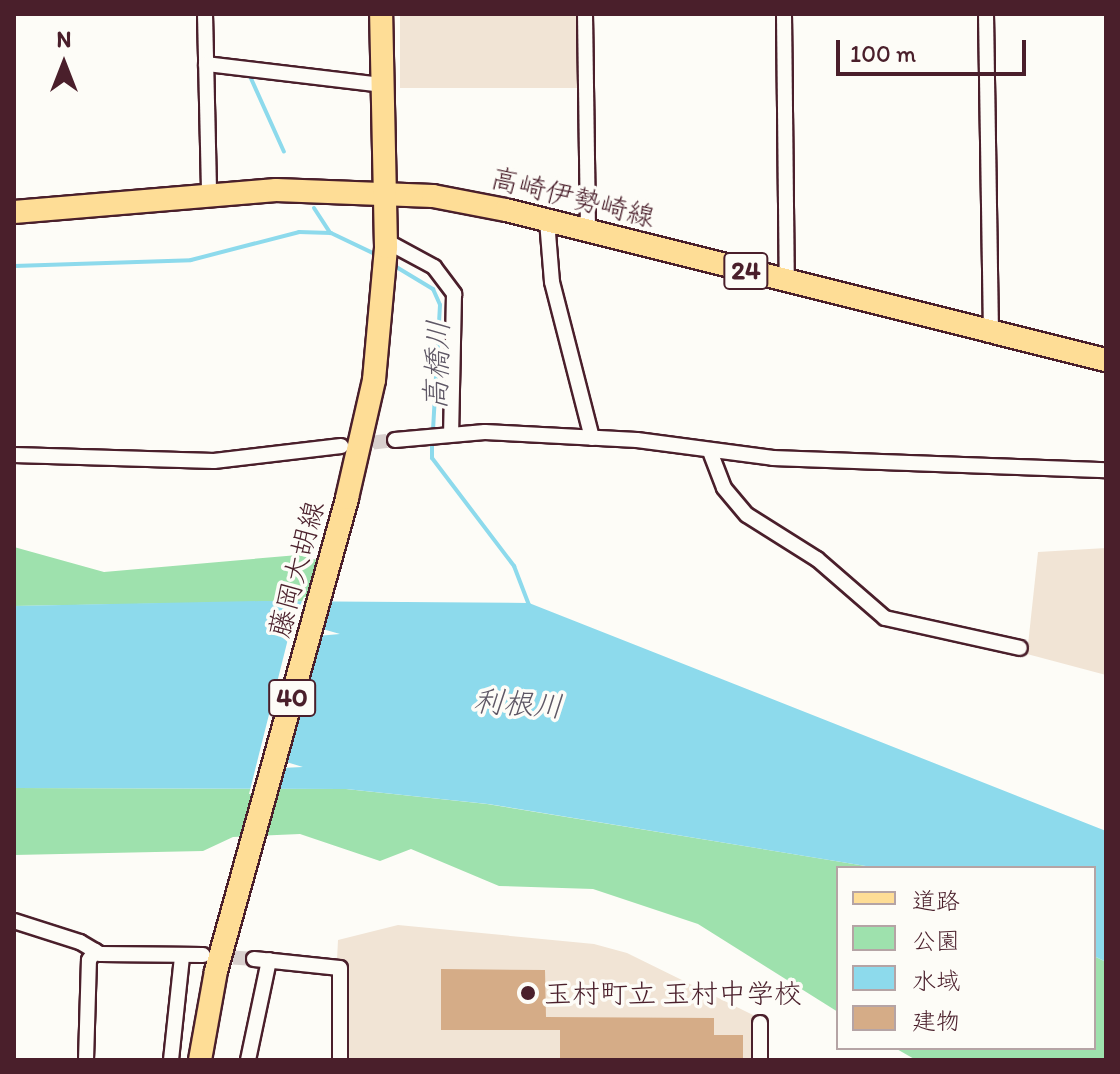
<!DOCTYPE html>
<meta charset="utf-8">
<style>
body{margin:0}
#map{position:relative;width:1120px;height:1074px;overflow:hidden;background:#fdfcf7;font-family:Itim,"Klee One",sans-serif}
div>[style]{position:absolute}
.built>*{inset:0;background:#f1e4d5;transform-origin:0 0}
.green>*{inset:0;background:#9ee1ad}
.water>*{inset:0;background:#8ddaec}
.pier>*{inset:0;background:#fdfcf7}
.stream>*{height:4px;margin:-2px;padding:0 2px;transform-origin:2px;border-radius:2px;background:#8ddaec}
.building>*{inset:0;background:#d5ac87}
.street-tunnel>*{height:14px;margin-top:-7px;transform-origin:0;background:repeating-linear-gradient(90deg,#d9d0ce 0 14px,transparent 0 21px)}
.roads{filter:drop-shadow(2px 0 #4a1f2b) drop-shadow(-2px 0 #4a1f2b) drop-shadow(0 2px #4a1f2b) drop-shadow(0 -2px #4a1f2b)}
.street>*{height:14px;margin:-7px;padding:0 7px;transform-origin:7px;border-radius:7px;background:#fdfcf7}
.primary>*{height:22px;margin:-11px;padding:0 11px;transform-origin:11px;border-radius:11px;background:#fedd96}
.dots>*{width:22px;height:22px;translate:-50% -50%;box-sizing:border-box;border:4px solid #fdfcf7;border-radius:50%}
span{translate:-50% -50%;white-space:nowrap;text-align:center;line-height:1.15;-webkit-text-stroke:7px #fdfcf7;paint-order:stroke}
.shield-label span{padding:2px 6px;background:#fdfcf7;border:2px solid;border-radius:6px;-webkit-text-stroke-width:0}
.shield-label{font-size:26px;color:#4a1f2b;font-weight:700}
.street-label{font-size:28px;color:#4a1f2b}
.poi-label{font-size:28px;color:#4a1f2b}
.left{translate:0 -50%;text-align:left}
.water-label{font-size:30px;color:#5e5765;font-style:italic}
.frame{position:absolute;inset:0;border:16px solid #4a1f2b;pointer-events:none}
.legend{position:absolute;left:836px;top:866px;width:260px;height:184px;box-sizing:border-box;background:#fdfcf7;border:2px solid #b5a4a5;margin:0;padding:10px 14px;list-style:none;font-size:24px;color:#4a1f2b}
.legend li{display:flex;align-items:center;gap:16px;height:40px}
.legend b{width:40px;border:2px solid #b5a4a5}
.north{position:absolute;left:24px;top:24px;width:80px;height:80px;-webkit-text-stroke:6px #fdfcf7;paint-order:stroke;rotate:0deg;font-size:22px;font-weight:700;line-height:32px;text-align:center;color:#4a1f2b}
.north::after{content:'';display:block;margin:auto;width:28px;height:36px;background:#4a1f2b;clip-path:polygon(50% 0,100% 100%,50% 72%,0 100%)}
.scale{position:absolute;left:836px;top:40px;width:190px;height:36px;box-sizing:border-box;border:4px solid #4a1f2b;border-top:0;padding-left:10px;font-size:24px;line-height:28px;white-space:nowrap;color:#4a1f2b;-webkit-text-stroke:6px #fdfcf7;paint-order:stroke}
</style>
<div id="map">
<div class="built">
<i style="left:400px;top:14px;width:178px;height:74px"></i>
<i style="clip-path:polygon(1106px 548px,1106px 675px,1027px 654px,1038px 552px)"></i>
<i style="clip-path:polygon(398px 925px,594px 944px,627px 953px,753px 1015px,753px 1060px,346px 1060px,347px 963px,337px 960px,338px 940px)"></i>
</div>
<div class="green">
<i style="clip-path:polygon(14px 547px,104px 572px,298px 555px,325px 562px,313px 601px,14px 606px)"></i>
<i style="clip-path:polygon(14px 788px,346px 789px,487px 804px,878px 868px,838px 868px,838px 1012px,698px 924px,593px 889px,499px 886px,411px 849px,380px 861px,300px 834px,233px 837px,203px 851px,14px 855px)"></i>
<i style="clip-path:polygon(1094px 956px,1106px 962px,1106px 1060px,916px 1060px,895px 1048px,1094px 1048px)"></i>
</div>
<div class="water">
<i style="clip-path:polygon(262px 601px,529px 603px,1106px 831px,1106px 962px,1094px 956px,1094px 868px,878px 868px,488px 804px,346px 789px,14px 788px,14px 606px)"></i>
</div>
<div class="pier">
<i style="clip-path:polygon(304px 597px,327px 597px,319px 628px,340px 634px,317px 636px,283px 761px,303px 767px,281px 768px,273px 794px,249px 794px,292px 623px)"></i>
</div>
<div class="stream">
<i style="left:249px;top:74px;width:85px;rotate:65.8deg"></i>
<i style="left:314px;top:208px;width:30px;rotate:57deg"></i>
<i style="left:393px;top:265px;width:47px;rotate:31deg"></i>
<i style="left:433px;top:289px;width:17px;rotate:66deg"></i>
<i style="left:440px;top:305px;width:127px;rotate:93.2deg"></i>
<i style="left:14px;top:266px;width:177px;rotate:-1.9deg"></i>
<i style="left:191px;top:260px;width:112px;rotate:-14.5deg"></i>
<i style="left:299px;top:232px;width:32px;rotate:2deg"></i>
<i style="left:331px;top:233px;width:53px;rotate:25.6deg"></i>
<i style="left:432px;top:440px;width:18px;rotate:90deg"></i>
<i style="left:432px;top:458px;width:136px;rotate:52.8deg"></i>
<i style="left:514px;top:566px;width:42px;rotate:69deg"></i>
</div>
<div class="building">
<i style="clip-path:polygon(441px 969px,545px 970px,546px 1017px,714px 1018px,714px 1035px,743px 1035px,743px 1060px,560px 1060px,560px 1030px,441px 1030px)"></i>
</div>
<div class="street-tunnel">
<i style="left:352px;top:445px;width:43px;rotate:-6.6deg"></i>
<i style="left:212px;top:956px;width:42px;rotate:4.1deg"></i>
</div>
<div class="roads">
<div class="street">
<i style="left:205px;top:14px;width:181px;rotate:88.7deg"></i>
<i style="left:585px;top:14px;width:218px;rotate:89.2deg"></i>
<i style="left:784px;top:14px;width:267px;rotate:89.4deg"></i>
<i style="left:986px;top:14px;width:317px;rotate:89.1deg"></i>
<i style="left:206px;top:64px;width:178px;rotate:6.8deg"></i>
<i style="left:547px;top:221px;width:61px;rotate:85.3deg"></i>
<i style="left:552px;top:282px;width:161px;rotate:75.6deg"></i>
<i style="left:386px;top:241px;width:55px;rotate:28.4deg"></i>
<i style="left:434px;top:267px;width:34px;rotate:53deg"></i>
<i style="left:454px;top:294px;width:140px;rotate:91.2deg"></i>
<i style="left:395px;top:440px;width:90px;rotate:-5.1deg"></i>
<i style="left:485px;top:432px;width:152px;rotate:3deg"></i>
<i style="left:637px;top:440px;width:137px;rotate:7.5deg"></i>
<i style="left:773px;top:458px;width:333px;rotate:2.1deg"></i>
<i style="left:711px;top:454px;width:36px;rotate:69deg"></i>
<i style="left:724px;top:488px;width:35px;rotate:50deg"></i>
<i style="left:747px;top:515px;width:83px;rotate:32.2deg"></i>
<i style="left:817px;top:559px;width:90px;rotate:40.9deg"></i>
<i style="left:885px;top:618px;width:138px;rotate:12.5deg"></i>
<i style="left:14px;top:455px;width:200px;rotate:1.7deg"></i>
<i style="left:214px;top:461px;width:128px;rotate:-6.7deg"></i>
<i style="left:14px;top:921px;width:69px;rotate:17.7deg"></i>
<i style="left:80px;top:942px;width:23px;rotate:31deg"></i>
<i style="left:100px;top:954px;width:103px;rotate:0.6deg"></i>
<i style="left:254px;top:959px;width:86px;rotate:6deg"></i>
<i style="left:340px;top:968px;width:92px;rotate:90deg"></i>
<i style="left:86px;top:1060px;width:100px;rotate:-88.3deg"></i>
<i style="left:89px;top:960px;width:11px;rotate:-56deg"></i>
<i style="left:171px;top:1060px;width:104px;rotate:-83.9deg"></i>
<i style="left:248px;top:1060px;width:102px;rotate:-78.1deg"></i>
<i style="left:760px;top:1060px;width:37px;rotate:-90deg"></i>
</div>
<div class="primary">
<i style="left:14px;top:212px;width:263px;rotate:-4.8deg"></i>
<i style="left:276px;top:190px;width:157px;rotate:2.2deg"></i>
<i style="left:433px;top:196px;width:74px;rotate:10.9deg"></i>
<i style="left:506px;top:210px;width:618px;rotate:14.04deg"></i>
<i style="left:200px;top:1060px;width:90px;rotate:-79.8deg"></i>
<i style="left:216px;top:971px;width:491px;rotate:-74.5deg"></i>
<i style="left:347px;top:498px;width:121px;rotate:-77.1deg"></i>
<i style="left:374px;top:380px;width:134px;rotate:-84.8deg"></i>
<i style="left:386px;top:247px;width:233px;rotate:-91.2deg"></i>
</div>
</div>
<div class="dots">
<i style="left:528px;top:993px;background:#4a1f2b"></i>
</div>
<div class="shield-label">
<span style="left:746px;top:271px">24</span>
<span style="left:292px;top:698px">40</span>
</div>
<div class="street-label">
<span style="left:573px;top:197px;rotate:14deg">高崎伊勢崎線</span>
<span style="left:296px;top:569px;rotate:-75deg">藤岡大胡線</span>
</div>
<div class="poi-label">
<span class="left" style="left:544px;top:993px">玉村町立 玉村中学校</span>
</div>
<div class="water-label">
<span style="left:437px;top:365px;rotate:-88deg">高橋川</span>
<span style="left:518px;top:704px;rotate:4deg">利根川</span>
</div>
<div class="frame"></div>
<ul class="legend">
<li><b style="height:10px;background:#fedd96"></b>道路</li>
<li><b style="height:22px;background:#9ee1ad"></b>公園</li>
<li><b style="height:22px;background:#8ddaec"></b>水域</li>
<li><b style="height:22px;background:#d5ac87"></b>建物</li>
</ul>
<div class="north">N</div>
<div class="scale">100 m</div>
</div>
